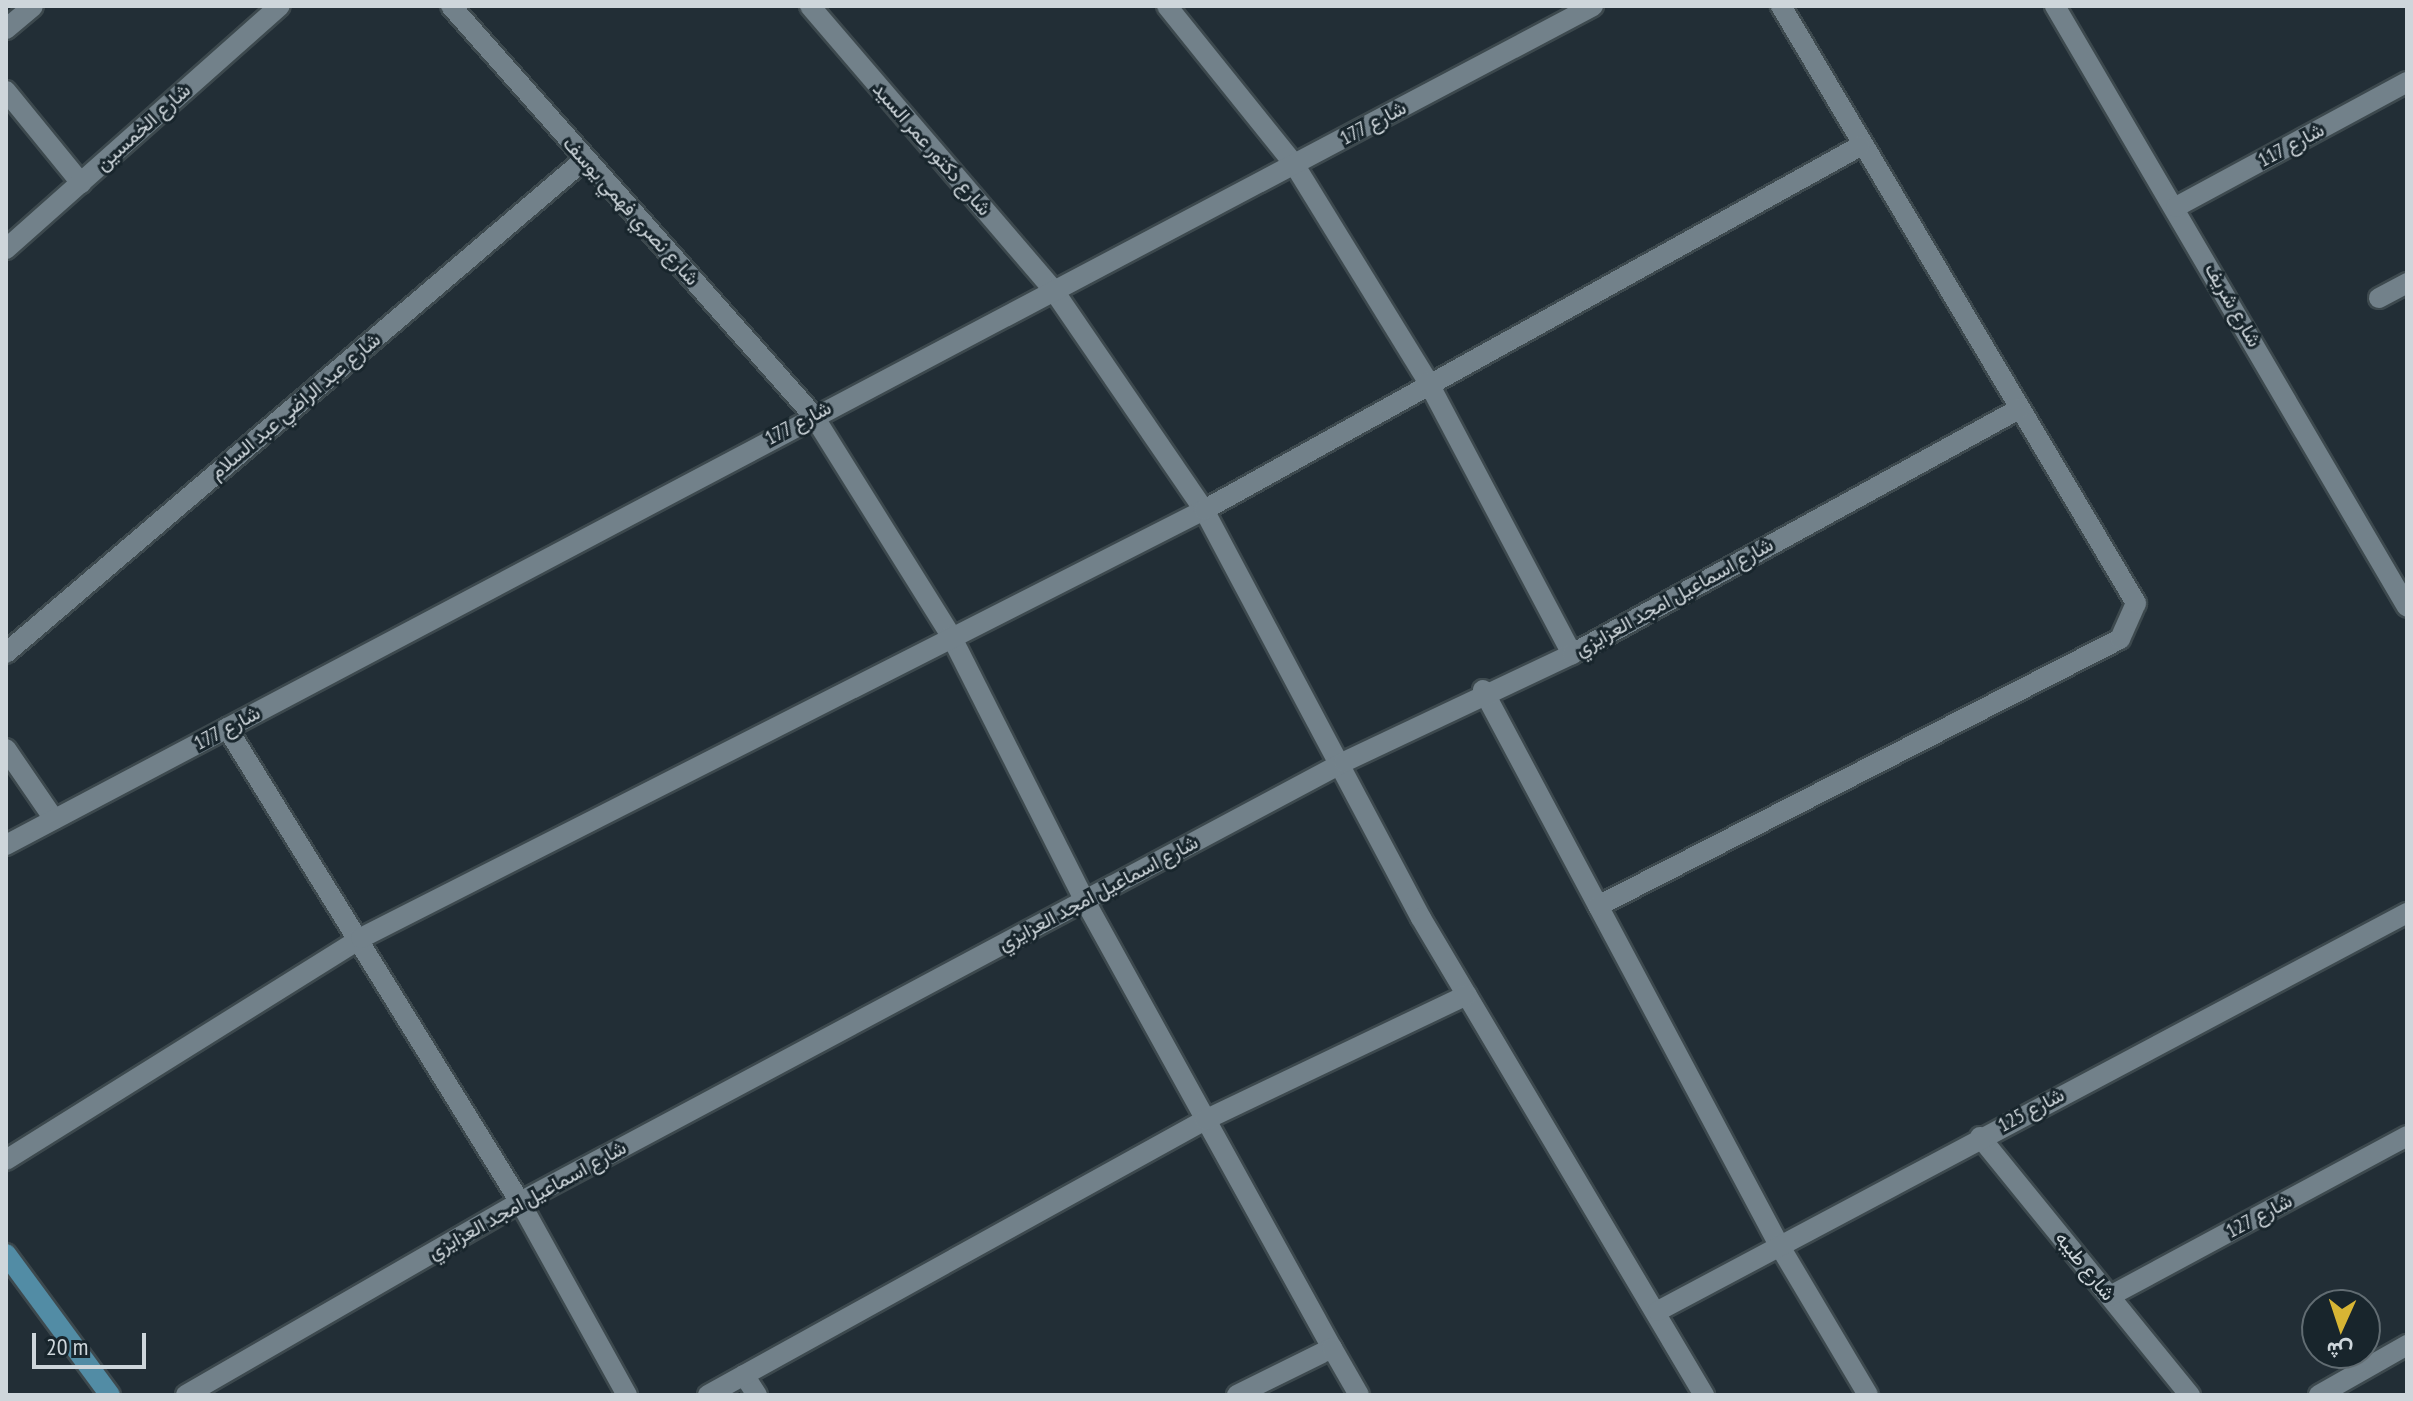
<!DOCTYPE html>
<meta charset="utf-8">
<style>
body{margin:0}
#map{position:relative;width:2413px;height:1401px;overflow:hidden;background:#222e36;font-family:"PT Sans Narrow",Vazirmatn,sans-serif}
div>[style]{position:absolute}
.roads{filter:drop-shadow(2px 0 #3d494e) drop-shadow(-2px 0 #3d494e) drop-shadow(0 2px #3d494e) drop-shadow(0 -2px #3d494e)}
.street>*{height:20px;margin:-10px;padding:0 10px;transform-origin:10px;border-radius:10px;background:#72818a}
.secondary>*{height:20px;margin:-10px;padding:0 10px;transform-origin:10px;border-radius:10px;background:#528ca5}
span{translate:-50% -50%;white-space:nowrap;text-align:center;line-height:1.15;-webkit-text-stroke:6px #18252c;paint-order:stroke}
.street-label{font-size:20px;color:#ced6db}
.frame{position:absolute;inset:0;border:8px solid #ced6db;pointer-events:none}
.north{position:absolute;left:2301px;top:1289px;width:80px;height:80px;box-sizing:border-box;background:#18252c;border:2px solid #616c72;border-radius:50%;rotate:183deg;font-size:22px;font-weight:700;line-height:32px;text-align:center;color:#ced6db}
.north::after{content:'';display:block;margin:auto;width:28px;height:36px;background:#d7b534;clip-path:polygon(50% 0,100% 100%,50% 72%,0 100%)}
.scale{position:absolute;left:32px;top:1333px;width:114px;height:36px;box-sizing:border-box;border:4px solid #ced6db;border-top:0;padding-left:10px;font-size:24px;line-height:28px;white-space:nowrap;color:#ced6db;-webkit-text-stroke:6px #18252c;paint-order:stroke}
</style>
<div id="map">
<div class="roads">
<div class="street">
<i style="left:451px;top:6px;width:546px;rotate:48.49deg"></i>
<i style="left:813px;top:415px;width:261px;rotate:58deg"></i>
<i style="left:951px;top:636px;width:297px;rotate:63.2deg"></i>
<i style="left:1085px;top:901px;width:511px;rotate:61.08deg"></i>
<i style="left:1332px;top:1348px;width:106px;rotate:153.7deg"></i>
<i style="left:810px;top:6px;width:375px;rotate:49.4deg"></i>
<i style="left:1054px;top:291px;width:265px;rotate:55.6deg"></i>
<i style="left:1204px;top:510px;width:462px;rotate:62deg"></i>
<i style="left:1421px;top:918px;width:555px;rotate:59.32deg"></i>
<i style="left:1167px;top:6px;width:203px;rotate:51.2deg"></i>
<i style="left:1294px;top:164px;width:256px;rotate:58.4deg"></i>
<i style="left:1428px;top:382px;width:308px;rotate:62.1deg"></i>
<i style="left:2055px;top:6px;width:696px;rotate:59.64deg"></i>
<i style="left:6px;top:29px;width:35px;rotate:-40deg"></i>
<i style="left:6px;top:91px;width:119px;rotate:50.8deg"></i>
<i style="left:2176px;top:207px;width:263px;rotate:-28.4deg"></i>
<i style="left:6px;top:249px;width:366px;rotate:-41.6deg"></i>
<i style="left:2379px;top:298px;width:32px;rotate:-28deg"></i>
<i style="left:6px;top:653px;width:760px;rotate:-40.46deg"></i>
<i style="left:1483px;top:690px;width:629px;rotate:61.93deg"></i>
<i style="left:1779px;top:1245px;width:174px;rotate:59.3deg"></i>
<i style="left:227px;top:728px;width:557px;rotate:58.28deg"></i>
<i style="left:520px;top:1202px;width:221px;rotate:61deg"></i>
<i style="left:6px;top:749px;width:85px;rotate:55.6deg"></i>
<i style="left:6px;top:845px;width:1795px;rotate:-27.86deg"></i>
<i style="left:1598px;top:906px;width:586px;rotate:-27.09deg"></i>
<i style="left:2120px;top:639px;width:39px;rotate:-66deg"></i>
<i style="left:2136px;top:603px;width:695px;rotate:-120.74deg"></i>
<i style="left:1980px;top:1137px;width:333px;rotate:50.9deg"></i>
<i style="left:6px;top:1160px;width:419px;rotate:-32deg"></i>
<i style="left:361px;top:938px;width:945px;rotate:-26.92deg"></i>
<i style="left:1204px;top:510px;width:750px;rotate:-29.02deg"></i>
<i style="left:2110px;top:1296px;width:337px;rotate:-28.3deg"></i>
<i style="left:1658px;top:1311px;width:848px;rotate:-27.99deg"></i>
<i style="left:1332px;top:1348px;width:54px;rotate:60.1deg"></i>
<i style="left:744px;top:1375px;width:24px;rotate:57deg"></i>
<i style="left:186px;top:1395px;width:386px;rotate:-30deg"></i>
<i style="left:520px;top:1202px;width:934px;rotate:-28.1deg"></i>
<i style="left:1344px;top:762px;width:252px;rotate:-25.3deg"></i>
<i style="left:1572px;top:654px;width:510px;rotate:-28.73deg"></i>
<i style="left:708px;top:1395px;width:568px;rotate:-28.96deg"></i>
<i style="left:1205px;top:1120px;width:290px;rotate:-25.5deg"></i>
<i style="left:2319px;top:1395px;width:101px;rotate:-29.6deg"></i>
</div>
<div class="secondary">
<i style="left:6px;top:1254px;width:175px;rotate:53.6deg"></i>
</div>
</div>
<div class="street-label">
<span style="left:1373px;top:123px;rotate:-28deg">شارع 177</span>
<span style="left:143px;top:127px;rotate:-42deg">شارع الخمسين</span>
<span style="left:2291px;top:145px;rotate:-28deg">شارع 117</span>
<span style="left:932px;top:149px;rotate:49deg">شارع دكتور عمر السيد</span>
<span style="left:631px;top:211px;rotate:48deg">شارع نصري فهمي يوسف</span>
<span style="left:2233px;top:305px;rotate:60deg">شارع شريف</span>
<span style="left:295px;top:406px;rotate:-40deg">شارع عبد الراضي عبد السلام</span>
<span style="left:798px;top:423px;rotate:-28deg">شارع 177</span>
<span style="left:1674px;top:597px;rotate:-29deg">شارع اسماعيل امجد العزايزي</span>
<span style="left:227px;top:728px;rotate:-28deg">شارع 177</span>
<span style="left:1098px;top:893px;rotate:-28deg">شارع اسماعيل امجد العزايزي</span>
<span style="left:2031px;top:1110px;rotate:-28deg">شارع 125</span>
<span style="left:527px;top:1200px;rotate:-29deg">شارع اسماعيل امجد العزايزي</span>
<span style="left:2259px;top:1216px;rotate:-28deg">شارع 127</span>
<span style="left:2085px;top:1266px;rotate:51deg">شارع طيبه</span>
</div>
<div class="frame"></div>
<div class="north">ش</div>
<div class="scale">20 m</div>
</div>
